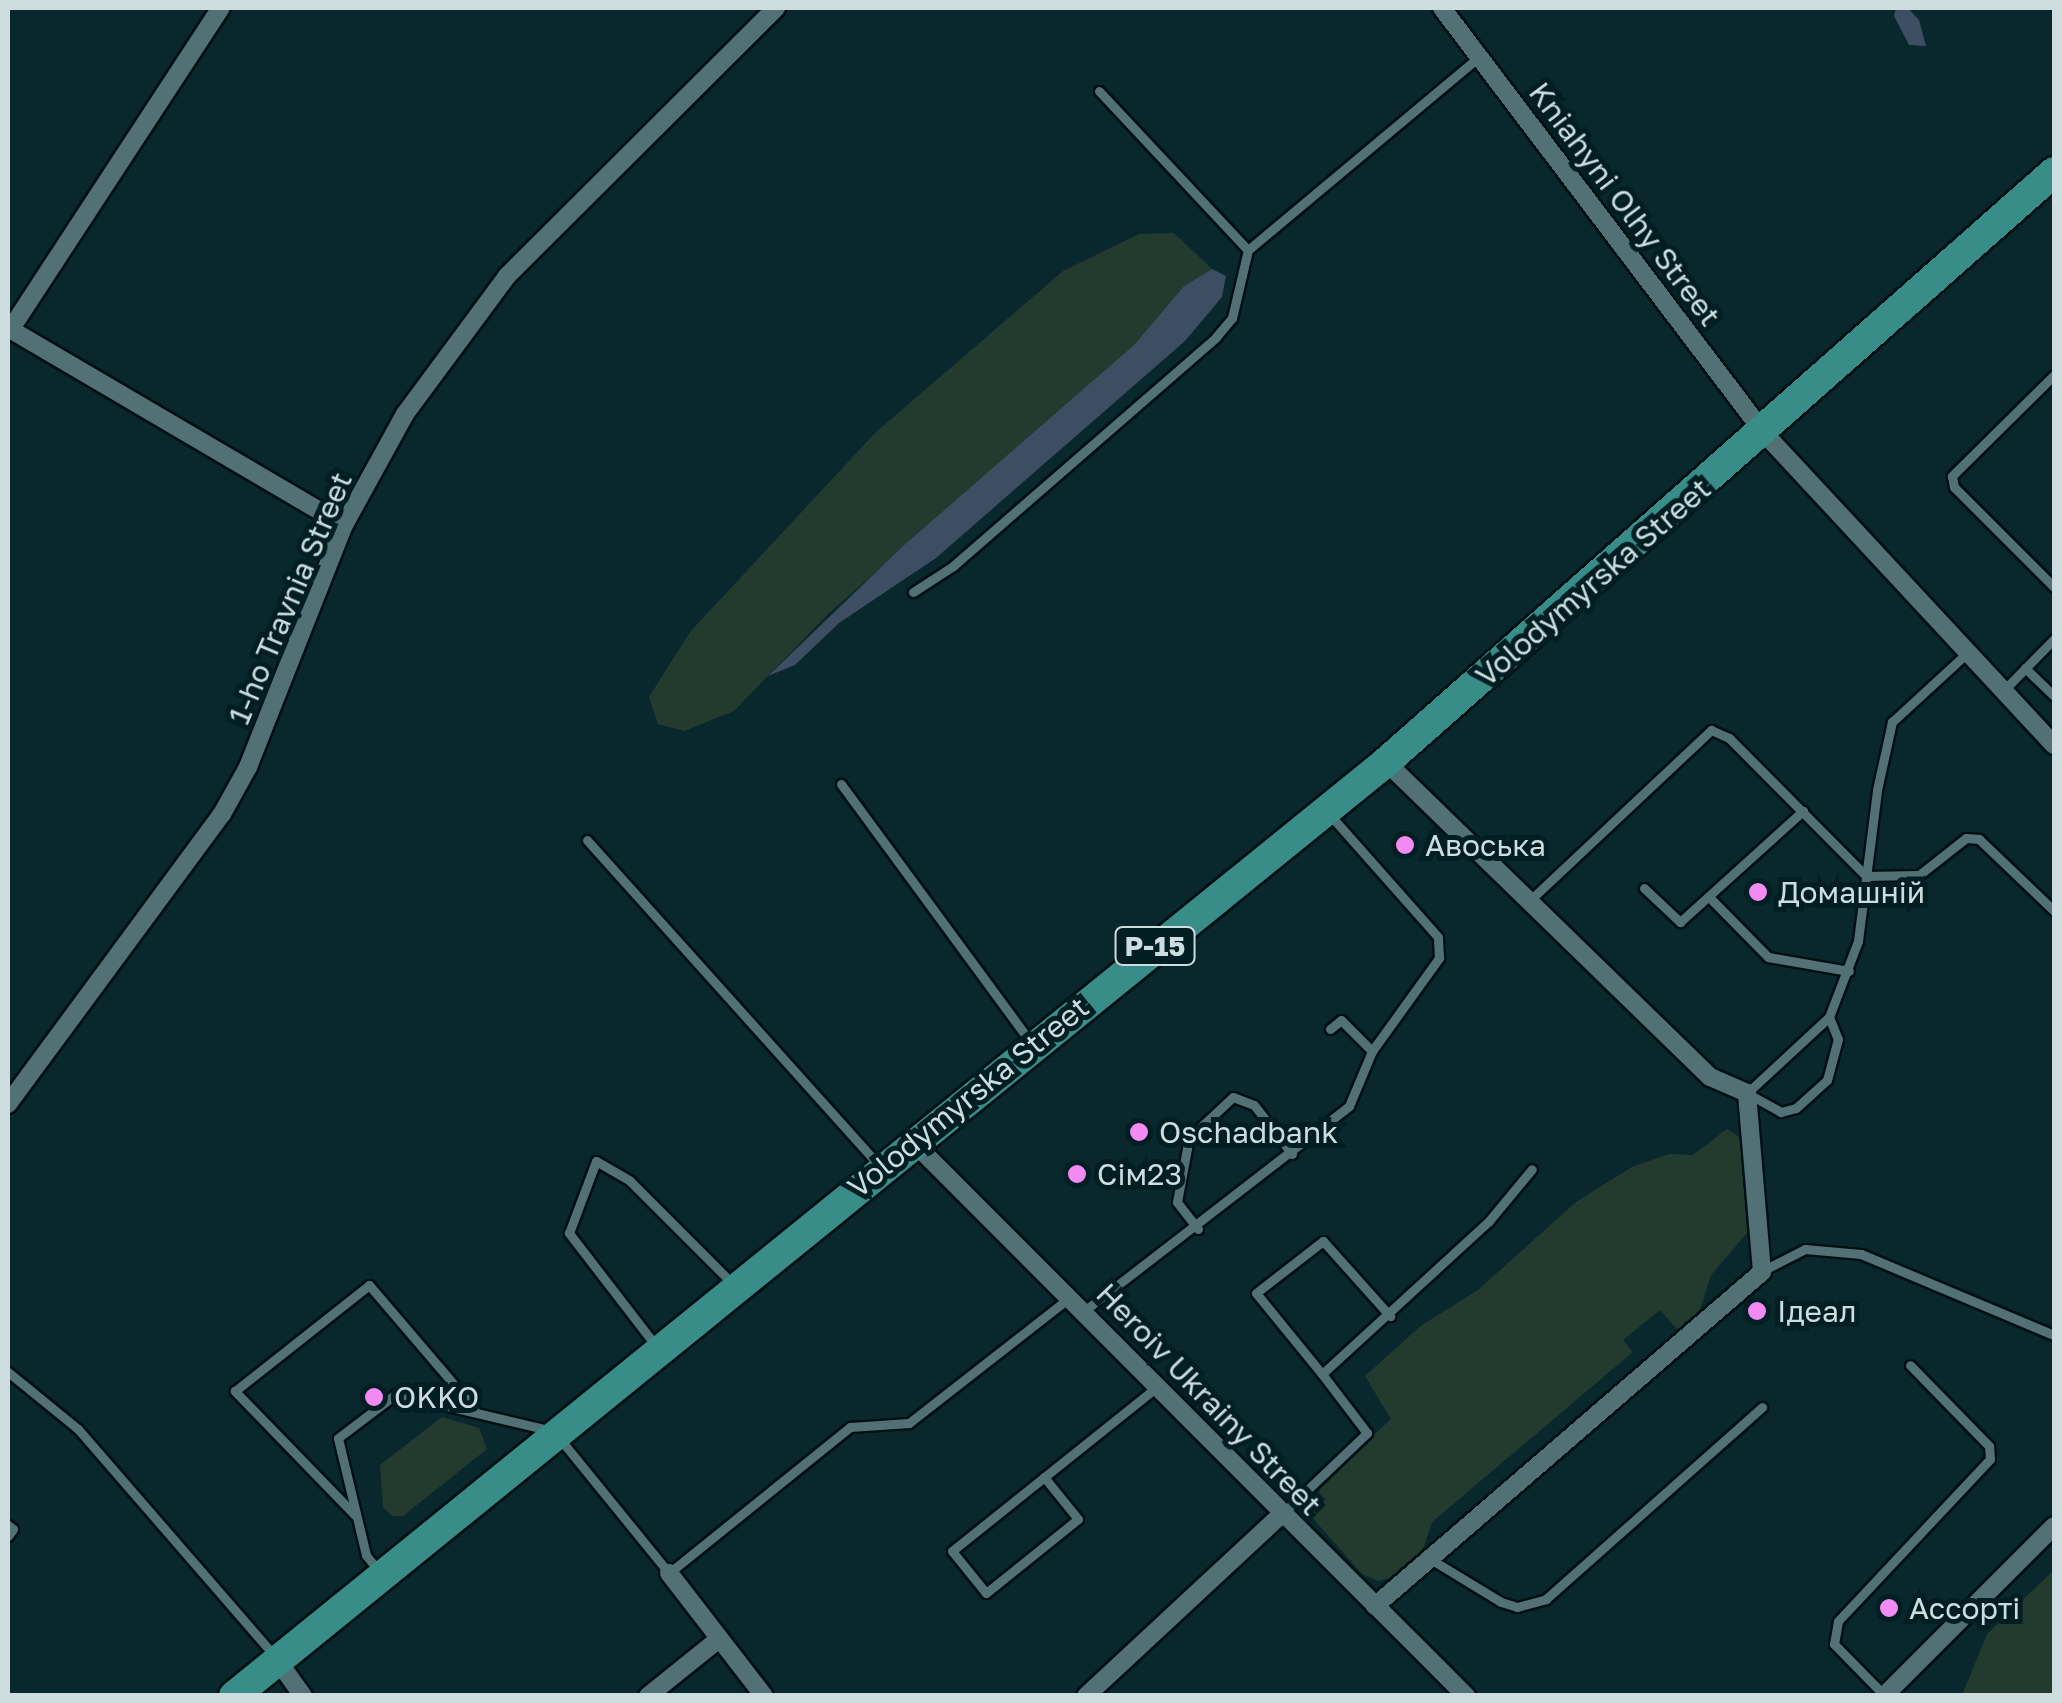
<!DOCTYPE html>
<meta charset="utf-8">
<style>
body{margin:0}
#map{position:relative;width:2062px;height:1703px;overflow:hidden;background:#09282d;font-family:"Golos Text",sans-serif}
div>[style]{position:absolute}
.green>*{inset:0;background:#233b2f}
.water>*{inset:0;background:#3d4d62}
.roads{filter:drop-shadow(2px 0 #001013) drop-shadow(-2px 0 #001013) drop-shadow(0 2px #001013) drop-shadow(0 -2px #001013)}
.lane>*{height:9px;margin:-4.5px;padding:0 4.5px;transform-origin:4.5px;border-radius:4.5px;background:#527177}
.street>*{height:18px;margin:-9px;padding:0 9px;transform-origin:9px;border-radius:9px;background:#527177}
.primary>*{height:30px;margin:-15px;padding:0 15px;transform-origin:15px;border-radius:15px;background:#398d88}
.dots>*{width:28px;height:28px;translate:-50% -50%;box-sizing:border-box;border:5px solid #011e23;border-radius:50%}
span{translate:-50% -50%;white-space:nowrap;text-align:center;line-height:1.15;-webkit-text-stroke:10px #011e23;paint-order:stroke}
.shield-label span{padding:2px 8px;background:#011e23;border:2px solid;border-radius:8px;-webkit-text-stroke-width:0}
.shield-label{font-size:28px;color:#ccdcdf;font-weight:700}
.street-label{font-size:30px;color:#ccdcdf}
.poi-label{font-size:30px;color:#ccdcdf}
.left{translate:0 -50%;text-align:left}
.frame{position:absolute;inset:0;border:10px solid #ccdcdf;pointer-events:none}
</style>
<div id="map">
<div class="green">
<i style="clip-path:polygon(1174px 233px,1212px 269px,1184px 286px,1134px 345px,829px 613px,734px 711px,684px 731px,658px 724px,649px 697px,690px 632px,875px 433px,1063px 271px,1139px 234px)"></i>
<i style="clip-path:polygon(1727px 1129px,1741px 1138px,1747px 1233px,1711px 1275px,1699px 1313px,1678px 1330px,1660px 1310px,1623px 1340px,1633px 1352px,1432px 1522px,1421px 1555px,1394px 1577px,1378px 1581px,1362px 1574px,1310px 1515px,1323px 1482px,1391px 1419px,1365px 1376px,1422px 1325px,1478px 1290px,1576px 1202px,1632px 1167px,1669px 1154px,1693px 1155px)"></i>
<i style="clip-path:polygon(442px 1417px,479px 1428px,487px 1449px,403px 1516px,392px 1516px,383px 1507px,380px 1465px)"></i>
<i style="clip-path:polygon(2054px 1570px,2054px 1695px,1962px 1695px,1987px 1634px)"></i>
</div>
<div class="water">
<i style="clip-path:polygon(1896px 8px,1908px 8px,1919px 20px,1926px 46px,1909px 45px,1894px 16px)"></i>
<i style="clip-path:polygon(1212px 269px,1226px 276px,1222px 297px,1185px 341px,936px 558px,839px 623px,795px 665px,768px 676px,902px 547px,1134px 345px,1184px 286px)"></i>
</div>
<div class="roads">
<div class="lane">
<i style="left:1099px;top:91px;width:218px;rotate:46.9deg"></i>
<i style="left:1248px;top:250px;width:302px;rotate:-39.9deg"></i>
<i style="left:2054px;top:375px;width:144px;rotate:135.3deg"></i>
<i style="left:1952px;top:476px;width:11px;rotate:80deg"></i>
<i style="left:1954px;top:487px;width:141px;rotate:45deg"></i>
<i style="left:913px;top:592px;width:48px;rotate:-33deg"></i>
<i style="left:953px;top:566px;width:349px;rotate:-41deg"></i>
<i style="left:1216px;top:337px;width:25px;rotate:-50deg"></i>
<i style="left:1232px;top:318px;width:70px;rotate:-76.8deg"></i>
<i style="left:2025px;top:668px;width:40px;rotate:44deg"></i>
<i style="left:2003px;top:691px;width:73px;rotate:-45.6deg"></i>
<i style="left:841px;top:784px;width:319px;rotate:53.7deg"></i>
<i style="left:587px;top:840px;width:438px;rotate:48.1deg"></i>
<i style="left:1644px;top:888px;width:50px;rotate:43.4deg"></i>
<i style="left:1680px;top:922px;width:166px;rotate:-42.1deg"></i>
<i style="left:1710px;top:898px;width:83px;rotate:45.5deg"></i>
<i style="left:1768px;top:957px;width:82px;rotate:9.8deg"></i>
<i style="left:1527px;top:903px;width:253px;rotate:-43.2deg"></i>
<i style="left:1711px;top:730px;width:20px;rotate:24deg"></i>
<i style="left:1729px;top:738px;width:194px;rotate:45.2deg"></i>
<i style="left:1866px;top:876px;width:53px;rotate:-1.1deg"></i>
<i style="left:1919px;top:875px;width:60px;rotate:-38.2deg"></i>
<i style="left:1966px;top:838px;width:13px;rotate:4deg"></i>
<i style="left:1979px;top:839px;width:104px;rotate:43.8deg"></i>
<i style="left:1829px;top:1017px;width:24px;rotate:68deg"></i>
<i style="left:1838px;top:1039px;width:42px;rotate:105deg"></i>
<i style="left:1827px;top:1080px;width:42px;rotate:137.9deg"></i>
<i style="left:1796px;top:1108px;width:16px;rotate:165deg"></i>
<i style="left:1781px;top:1112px;width:39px;rotate:-151deg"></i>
<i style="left:1747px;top:1093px;width:112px;rotate:-42.8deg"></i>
<i style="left:1829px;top:1017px;width:81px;rotate:-69.1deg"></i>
<i style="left:1858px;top:941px;width:152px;rotate:-82.8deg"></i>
<i style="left:1877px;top:790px;width:70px;rotate:-77.6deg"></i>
<i style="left:1892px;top:722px;width:102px;rotate:-42.6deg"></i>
<i style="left:1330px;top:1029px;width:14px;rotate:-39deg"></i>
<i style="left:1341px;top:1020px;width:44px;rotate:45deg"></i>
<i style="left:1198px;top:1229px;width:34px;rotate:-128deg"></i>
<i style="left:1177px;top:1202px;width:65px;rotate:-79.4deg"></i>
<i style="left:1189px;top:1138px;width:60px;rotate:-43deg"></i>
<i style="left:1233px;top:1097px;width:22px;rotate:21deg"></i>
<i style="left:1254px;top:1105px;width:62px;rotate:52.2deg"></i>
<i style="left:1764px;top:1270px;width:46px;rotate:-27.1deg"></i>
<i style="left:1805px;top:1249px;width:56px;rotate:5.1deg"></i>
<i style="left:1861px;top:1254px;width:209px;rotate:22.8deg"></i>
<i style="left:1084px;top:1311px;width:335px;rotate:-37.7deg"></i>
<i style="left:1349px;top:1106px;width:60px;rotate:-67.3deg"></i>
<i style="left:1372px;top:1051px;width:115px;rotate:-54.2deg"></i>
<i style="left:1439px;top:958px;width:21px;rotate:-93deg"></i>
<i style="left:1438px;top:937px;width:163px;rotate:-131.5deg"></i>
<i style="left:656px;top:1346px;width:143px;rotate:-127.6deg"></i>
<i style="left:569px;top:1233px;width:77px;rotate:-69.4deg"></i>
<i style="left:596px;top:1161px;width:39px;rotate:30deg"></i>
<i style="left:630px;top:1181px;width:144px;rotate:45deg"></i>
<i style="left:8px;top:1372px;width:90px;rotate:39.2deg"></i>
<i style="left:78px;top:1429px;width:299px;rotate:49.1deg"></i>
<i style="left:1322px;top:1374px;width:104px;rotate:-129.2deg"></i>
<i style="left:1256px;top:1293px;width:85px;rotate:-37.8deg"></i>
<i style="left:1323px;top:1241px;width:101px;rotate:48.2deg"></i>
<i style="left:560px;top:1439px;width:173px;rotate:50.9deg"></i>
<i style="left:669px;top:1573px;width:233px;rotate:-38.9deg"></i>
<i style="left:850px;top:1427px;width:59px;rotate:-3.9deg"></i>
<i style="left:909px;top:1423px;width:203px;rotate:-38deg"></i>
<i style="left:1044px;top:1477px;width:54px;rotate:51deg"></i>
<i style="left:1078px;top:1519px;width:118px;rotate:141.2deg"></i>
<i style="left:986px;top:1593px;width:54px;rotate:-129deg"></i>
<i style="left:952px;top:1551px;width:264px;rotate:-38.7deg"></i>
<i style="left:1284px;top:1512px;width:115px;rotate:-43.6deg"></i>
<i style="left:1367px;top:1433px;width:74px;rotate:-127.3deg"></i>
<i style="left:1322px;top:1374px;width:226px;rotate:-42.5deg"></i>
<i style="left:1489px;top:1221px;width:67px;rotate:-50.4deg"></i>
<i style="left:355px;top:1515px;width:173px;rotate:-134.1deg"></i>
<i style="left:235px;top:1391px;width:171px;rotate:-38.3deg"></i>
<i style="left:369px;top:1285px;width:162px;rotate:49.5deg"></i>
<i style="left:8px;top:1525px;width:6px;rotate:39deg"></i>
<i style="left:13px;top:1529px;width:9px;rotate:126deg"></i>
<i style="left:1432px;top:1560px;width:81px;rotate:31.3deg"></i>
<i style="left:1501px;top:1602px;width:17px;rotate:17deg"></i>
<i style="left:1517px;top:1607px;width:30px;rotate:-15deg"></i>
<i style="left:1546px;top:1599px;width:289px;rotate:-41.6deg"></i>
<i style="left:378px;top:1570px;width:19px;rotate:-129deg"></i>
<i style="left:366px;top:1555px;width:120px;rotate:-103.5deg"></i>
<i style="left:338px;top:1438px;width:73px;rotate:-37.2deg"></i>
<i style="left:396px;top:1394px;width:156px;rotate:13.3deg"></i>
<i style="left:1885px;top:1696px;width:73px;rotate:-134.4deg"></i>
<i style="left:1834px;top:1644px;width:23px;rotate:-80deg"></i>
<i style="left:1838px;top:1621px;width:222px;rotate:-46.8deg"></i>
<i style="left:1990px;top:1459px;width:13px;rotate:-94deg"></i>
<i style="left:1989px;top:1446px;width:113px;rotate:-134.3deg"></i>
</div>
<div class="street">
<i style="left:1442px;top:8px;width:533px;rotate:52.85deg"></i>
<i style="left:1764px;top:433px;width:426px;rotate:47.1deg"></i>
<i style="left:8px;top:328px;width:389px;rotate:30.4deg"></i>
<i style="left:10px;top:330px;width:385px;rotate:-56.8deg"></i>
<i style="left:8px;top:1104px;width:360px;rotate:-53.6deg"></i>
<i style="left:222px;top:814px;width:54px;rotate:-61deg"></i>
<i style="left:248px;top:767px;width:260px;rotate:-68.4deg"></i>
<i style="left:344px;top:525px;width:127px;rotate:-61.2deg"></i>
<i style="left:405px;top:414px;width:172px;rotate:-53.5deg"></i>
<i style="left:507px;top:276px;width:380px;rotate:-44.9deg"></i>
<i style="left:913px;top:1142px;width:783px;rotate:45.05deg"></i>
<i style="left:669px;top:1573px;width:155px;rotate:52.3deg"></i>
<i style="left:1375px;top:1606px;width:511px;rotate:-40.8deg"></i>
<i style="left:1762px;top:1272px;width:180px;rotate:-94.8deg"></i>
<i style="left:1747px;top:1093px;width:40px;rotate:-156.6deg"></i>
<i style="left:1710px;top:1077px;width:452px;rotate:-135.8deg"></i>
<i style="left:278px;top:1661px;width:43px;rotate:54.5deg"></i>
<i style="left:648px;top:1696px;width:91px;rotate:-38.8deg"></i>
<i style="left:1086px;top:1696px;width:267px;rotate:-42.9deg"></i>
<i style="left:1884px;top:1696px;width:240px;rotate:-45deg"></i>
</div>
<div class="primary">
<i style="left:234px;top:1696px;width:1483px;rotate:-39.03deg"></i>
<i style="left:1386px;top:762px;width:891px;rotate:-41.45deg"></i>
</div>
</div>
<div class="dots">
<i style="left:1405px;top:845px;background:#f28af3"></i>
<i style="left:1758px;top:892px;background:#f28af3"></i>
<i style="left:1139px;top:1132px;background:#f28af3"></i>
<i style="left:1077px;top:1174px;background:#f28af3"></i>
<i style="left:1757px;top:1311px;background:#f28af3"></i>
<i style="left:374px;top:1397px;background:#f28af3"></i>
<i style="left:1889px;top:1608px;background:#f28af3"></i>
</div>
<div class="shield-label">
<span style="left:1155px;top:946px">Р-15</span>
</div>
<div class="street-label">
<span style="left:1625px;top:204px;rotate:53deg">Kniahyni Olhy Street</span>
<span style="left:1593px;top:582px;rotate:-41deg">Volodymyrska Street</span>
<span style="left:290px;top:598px;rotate:-67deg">1-ho Travnia Street</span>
<span style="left:968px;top:1097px;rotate:-39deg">Volodymyrska Street</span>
<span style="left:1209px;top:1399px;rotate:46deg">Heroiv Ukrainy Street</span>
</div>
<div class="poi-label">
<span class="left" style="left:1425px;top:845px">Авоська</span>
<span class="left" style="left:1778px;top:892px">Домашній</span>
<span class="left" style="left:1159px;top:1132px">Oschadbank</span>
<span class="left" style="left:1097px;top:1174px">Сім23</span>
<span class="left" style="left:1777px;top:1311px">Ідеал</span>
<span class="left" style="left:394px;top:1397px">OKKO</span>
<span class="left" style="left:1909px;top:1608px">Ассорті</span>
</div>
<div class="frame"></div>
</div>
